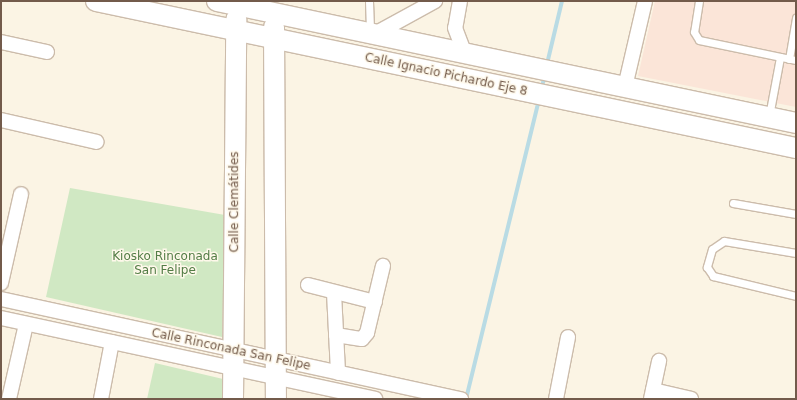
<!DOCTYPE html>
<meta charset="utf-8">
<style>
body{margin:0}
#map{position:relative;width:797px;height:400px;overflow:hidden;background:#fbf4e4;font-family:"DejaVu Sans",sans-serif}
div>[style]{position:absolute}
.commercial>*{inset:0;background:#fbe5d8}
.green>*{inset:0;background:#d0e8c3}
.stream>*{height:4px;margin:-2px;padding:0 2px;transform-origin:2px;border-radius:2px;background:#b9dbe4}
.roads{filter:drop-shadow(1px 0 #ccbcab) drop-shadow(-1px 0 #ccbcab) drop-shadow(0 1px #ccbcab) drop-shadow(0 -1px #ccbcab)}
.lane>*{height:7px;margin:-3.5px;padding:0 3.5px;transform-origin:3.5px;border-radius:3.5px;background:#fff}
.street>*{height:14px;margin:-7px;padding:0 7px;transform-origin:7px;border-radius:7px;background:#fff}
.secondary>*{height:20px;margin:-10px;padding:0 10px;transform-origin:10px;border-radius:10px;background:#fff}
span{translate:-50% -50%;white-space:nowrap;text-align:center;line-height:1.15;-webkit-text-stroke:3px #fef8ea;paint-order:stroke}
.street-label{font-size:12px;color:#735b4b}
.park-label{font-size:12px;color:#537d46}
.frame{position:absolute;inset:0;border:2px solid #735b4b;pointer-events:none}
</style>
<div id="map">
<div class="commercial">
<i style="clip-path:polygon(655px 1px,796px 1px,796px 107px,638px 76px)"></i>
</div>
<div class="green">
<i style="clip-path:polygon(70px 188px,225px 215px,222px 337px,46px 297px)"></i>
<i style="clip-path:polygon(155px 363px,223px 379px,223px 399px,147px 399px)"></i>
</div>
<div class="stream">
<i style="left:547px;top:64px;width:65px;rotate:-76.6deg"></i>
<i style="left:541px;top:90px;width:16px;rotate:-75deg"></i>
<i style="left:466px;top:399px;width:308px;rotate:-76.3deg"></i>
</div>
<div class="roads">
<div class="lane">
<i style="left:369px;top:1px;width:30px;rotate:88deg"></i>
<i style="left:699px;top:1px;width:31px;rotate:99deg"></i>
<i style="left:694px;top:32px;width:9px;rotate:58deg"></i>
<i style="left:699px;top:40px;width:99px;rotate:11.7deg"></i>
<i style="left:789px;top:59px;width:42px;rotate:-80.3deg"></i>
<i style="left:769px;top:116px;width:60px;rotate:-79.4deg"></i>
<i style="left:733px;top:203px;width:64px;rotate:9.9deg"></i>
<i style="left:796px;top:253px;width:73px;rotate:-170.5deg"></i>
<i style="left:724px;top:241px;width:14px;rotate:146deg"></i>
<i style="left:712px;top:249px;width:19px;rotate:106deg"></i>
<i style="left:707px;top:267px;width:11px;rotate:56deg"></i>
<i style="left:713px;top:276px;width:85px;rotate:13.5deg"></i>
</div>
<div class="street">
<i style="left:460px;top:1px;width:27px;rotate:100deg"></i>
<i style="left:455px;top:28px;width:28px;rotate:69deg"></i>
<i style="left:373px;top:35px;width:71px;rotate:-28.7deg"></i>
<i style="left:1px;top:42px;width:47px;rotate:12.3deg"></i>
<i style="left:625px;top:87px;width:88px;rotate:-76.9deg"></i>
<i style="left:1px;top:120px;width:98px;rotate:12.9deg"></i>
<i style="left:1px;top:283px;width:91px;rotate:-77.3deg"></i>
<i style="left:308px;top:285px;width:69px;rotate:14.2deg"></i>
<i style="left:334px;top:293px;width:80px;rotate:87.1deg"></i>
<i style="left:1px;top:299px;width:471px;rotate:12.3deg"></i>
<i style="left:1px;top:318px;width:383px;rotate:12.2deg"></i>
<i style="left:336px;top:335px;width:26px;rotate:9deg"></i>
<i style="left:362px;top:339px;width:8px;rotate:-50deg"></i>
<i style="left:367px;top:333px;width:69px;rotate:-76.6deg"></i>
<i style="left:653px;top:390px;width:39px;rotate:13deg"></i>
<i style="left:9px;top:399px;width:77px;rotate:-77.2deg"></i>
<i style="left:101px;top:399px;width:58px;rotate:-79.1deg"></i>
<i style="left:556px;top:399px;width:63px;rotate:-79deg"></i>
<i style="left:651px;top:399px;width:39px;rotate:-78deg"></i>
</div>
<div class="secondary">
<i style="left:96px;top:1px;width:715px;rotate:11.86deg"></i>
<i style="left:217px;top:1px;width:592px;rotate:11.9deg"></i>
<i style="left:274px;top:27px;width:372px;rotate:89.7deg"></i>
<i style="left:233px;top:399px;width:380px;rotate:-89.5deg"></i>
</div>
</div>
<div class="street-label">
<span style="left:446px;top:75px;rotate:12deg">Calle Ignacio Pichardo Eje 8</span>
<span style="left:235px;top:202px;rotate:-90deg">Calle Clemátides</span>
<span style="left:231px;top:350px;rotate:12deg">Calle Rinconada San Felipe</span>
</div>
<div class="park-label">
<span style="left:165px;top:264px">Kiosko Rinconada<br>San Felipe</span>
</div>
<div class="frame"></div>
</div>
